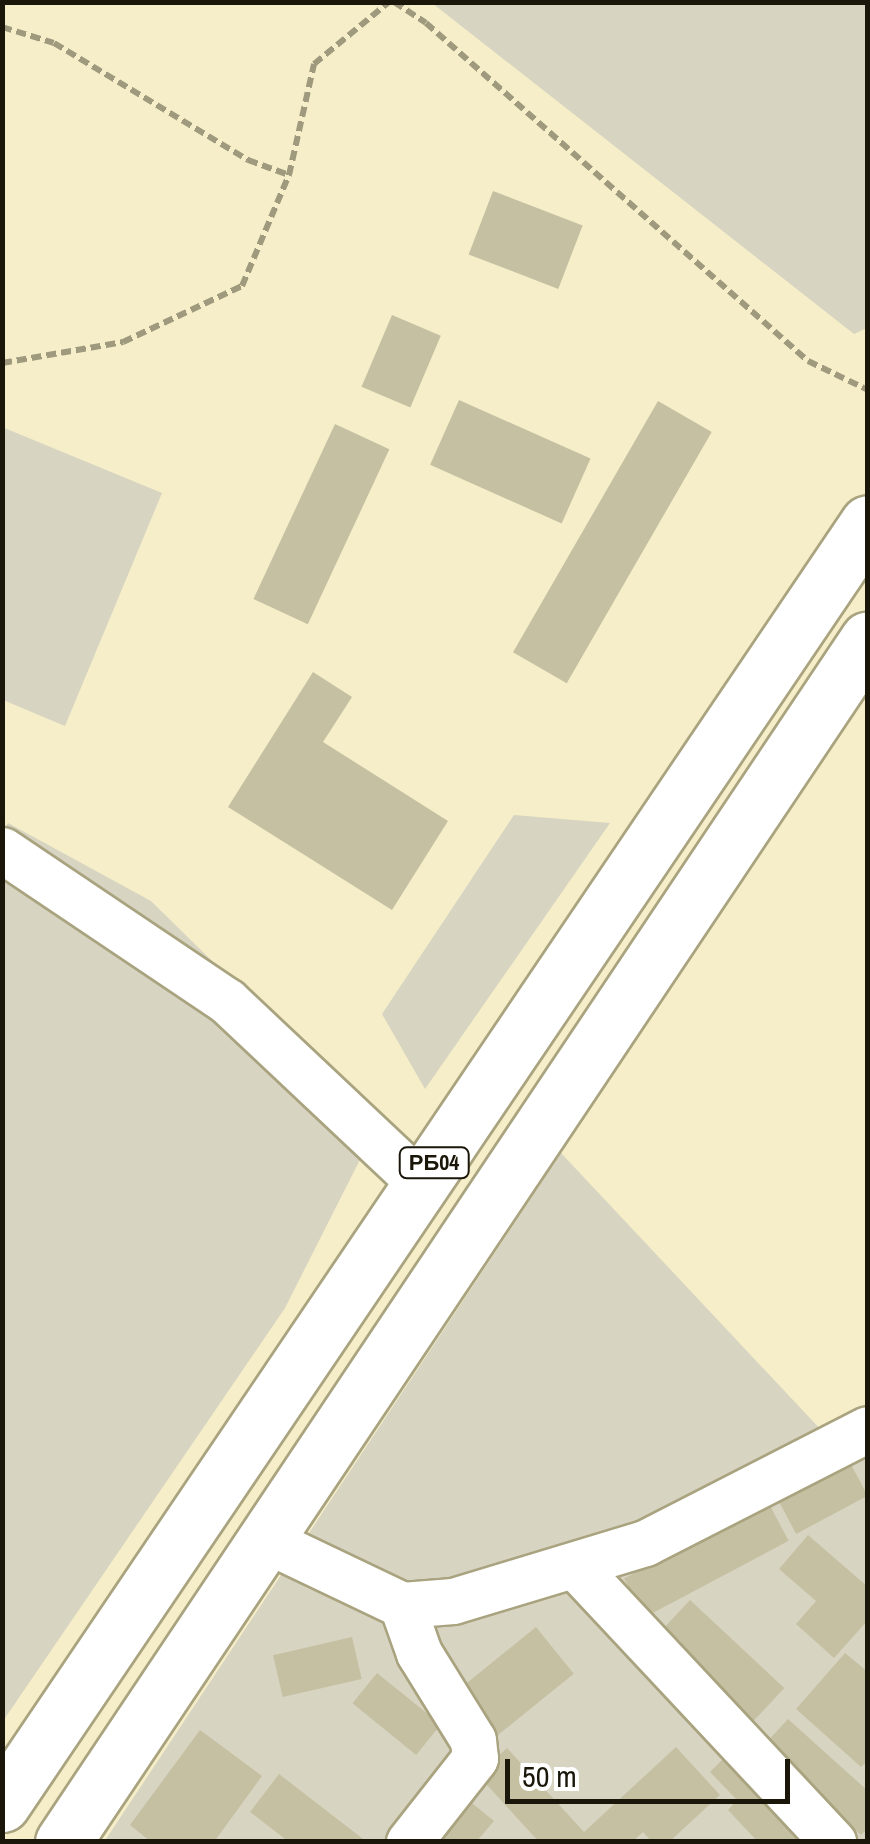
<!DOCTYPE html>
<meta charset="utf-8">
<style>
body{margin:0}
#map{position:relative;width:870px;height:1844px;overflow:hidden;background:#f5eec8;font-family:"Archivo Narrow",sans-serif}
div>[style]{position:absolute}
.green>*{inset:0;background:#d7d4c2}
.building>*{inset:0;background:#c5c0a2;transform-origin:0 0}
.path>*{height:6px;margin-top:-3px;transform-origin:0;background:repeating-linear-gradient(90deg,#9f9a7e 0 10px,transparent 0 15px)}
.roads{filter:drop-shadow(2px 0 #a9a37f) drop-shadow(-2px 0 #a9a37f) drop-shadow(0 2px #a9a37f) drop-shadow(0 -2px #a9a37f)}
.minor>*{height:45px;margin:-22.5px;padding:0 22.5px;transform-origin:22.5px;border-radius:22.5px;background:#fff}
.highway>*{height:55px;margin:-27.5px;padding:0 27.5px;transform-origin:27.5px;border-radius:27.5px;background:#fff}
span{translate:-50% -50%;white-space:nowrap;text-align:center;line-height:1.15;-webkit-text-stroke:8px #fff;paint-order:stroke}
.shield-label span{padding:2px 8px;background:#fff;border:2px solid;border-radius:8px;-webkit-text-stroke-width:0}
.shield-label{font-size:22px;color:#1a170a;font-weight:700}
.frame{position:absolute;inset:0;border:5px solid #1a170a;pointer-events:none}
.scale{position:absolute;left:505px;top:1759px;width:285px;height:45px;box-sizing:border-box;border:5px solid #1a170a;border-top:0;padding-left:12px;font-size:30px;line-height:35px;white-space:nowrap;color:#1a170a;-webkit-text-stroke:8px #fff;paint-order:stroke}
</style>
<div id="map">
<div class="green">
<i style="clip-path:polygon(432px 3px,867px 3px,867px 328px,854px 334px)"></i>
<i style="clip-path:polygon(2px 427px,162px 493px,65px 726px,3px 700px)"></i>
<i style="clip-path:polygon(514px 815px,610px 823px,425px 1089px,382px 1014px)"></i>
<i style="clip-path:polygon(8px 823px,151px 901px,378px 1124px,285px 1308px,3px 1721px,2px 833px)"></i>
<i style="clip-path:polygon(561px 1153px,823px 1432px,867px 1405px,867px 1841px,104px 1842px)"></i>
</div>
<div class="building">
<i style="left:493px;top:191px;width:96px;height:68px;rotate:21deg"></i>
<i style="left:392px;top:315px;width:53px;height:78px;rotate:23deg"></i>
<i style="left:459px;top:400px;width:144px;height:71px;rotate:24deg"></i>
<i style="left:658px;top:401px;width:62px;height:290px;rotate:30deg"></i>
<i style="left:335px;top:424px;width:60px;height:193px;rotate:25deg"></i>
<i style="clip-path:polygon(313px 672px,352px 697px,323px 742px,448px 821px,392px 910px,228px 807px)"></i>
<i style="left:847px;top:1457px;width:44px;height:81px;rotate:62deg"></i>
<i style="left:768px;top:1502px;width:44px;height:163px;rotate:62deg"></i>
<i style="clip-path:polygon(808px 1535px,868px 1587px,868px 1620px,834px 1658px,796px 1624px,816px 1601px,779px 1569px)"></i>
<i style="left:690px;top:1600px;width:129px;height:50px;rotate:43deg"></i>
<i style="left:536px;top:1627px;width:60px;height:98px;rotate:51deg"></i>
<i style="left:352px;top:1637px;width:43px;height:81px;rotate:77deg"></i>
<i style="clip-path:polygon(845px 1653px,868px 1672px,868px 1760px,861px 1767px,796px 1709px)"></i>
<i style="left:377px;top:1673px;width:82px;height:39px;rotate:39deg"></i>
<i style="clip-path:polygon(788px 1719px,868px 1791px,868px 1828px,861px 1835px,763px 1746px)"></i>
<i style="clip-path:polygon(200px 1730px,262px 1776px,214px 1842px,151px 1842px,130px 1825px)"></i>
<i style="clip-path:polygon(676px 1747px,720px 1795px,669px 1842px,652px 1842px,643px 1832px,632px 1842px,539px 1842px,478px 1775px,507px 1748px,584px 1832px)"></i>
<i style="clip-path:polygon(723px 1759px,803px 1842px,758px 1842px,728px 1810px,737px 1800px,710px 1772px)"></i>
<i style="clip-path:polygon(279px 1774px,367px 1842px,289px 1842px,250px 1812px)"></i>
<i style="clip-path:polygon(462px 1795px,494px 1821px,476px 1842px,422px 1842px)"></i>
</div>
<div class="path">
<i style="left:394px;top:2px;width:38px;rotate:33deg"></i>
<i style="left:426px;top:23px;width:510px;rotate:41.5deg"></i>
<i style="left:808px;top:361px;width:67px;rotate:25.8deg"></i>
<i style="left:2px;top:27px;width:54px;rotate:17.1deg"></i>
<i style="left:54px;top:43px;width:227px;rotate:31.1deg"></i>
<i style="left:248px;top:160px;width:44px;rotate:20.1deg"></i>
<i style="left:2px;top:363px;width:123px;rotate:-9.8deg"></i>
<i style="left:123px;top:342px;width:132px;rotate:-25.2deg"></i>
<i style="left:242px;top:286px;width:121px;rotate:-67.1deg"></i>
<i style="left:289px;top:175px;width:114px;rotate:-77.3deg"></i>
<i style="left:314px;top:64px;width:97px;rotate:-39.6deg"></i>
</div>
<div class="roads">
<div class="minor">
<i style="left:2px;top:850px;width:271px;rotate:33.9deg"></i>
<i style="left:227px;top:1001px;width:265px;rotate:43.3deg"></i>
<i style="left:266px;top:1540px;width:151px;rotate:25.5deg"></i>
<i style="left:402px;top:1605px;width:51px;rotate:-4.5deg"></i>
<i style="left:453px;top:1601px;width:201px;rotate:-16.8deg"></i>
<i style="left:645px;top:1543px;width:250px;rotate:-27.1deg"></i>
<i style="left:575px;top:1566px;width:378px;rotate:46.9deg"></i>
<i style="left:402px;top:1605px;width:51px;rotate:70.5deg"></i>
<i style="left:419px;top:1653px;width:102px;rotate:58.2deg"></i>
<i style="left:473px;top:1740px;width:18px;rotate:84deg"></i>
<i style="left:475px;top:1758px;width:107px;rotate:128.2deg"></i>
</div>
<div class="highway">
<i style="left:2px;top:1804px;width:1546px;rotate:-55.94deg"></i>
<i style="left:63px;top:1842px;width:1447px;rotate:-56.21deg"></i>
</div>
</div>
<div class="shield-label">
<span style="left:434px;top:1163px">РБ04</span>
</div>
<div class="frame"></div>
<div class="scale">50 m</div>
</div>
